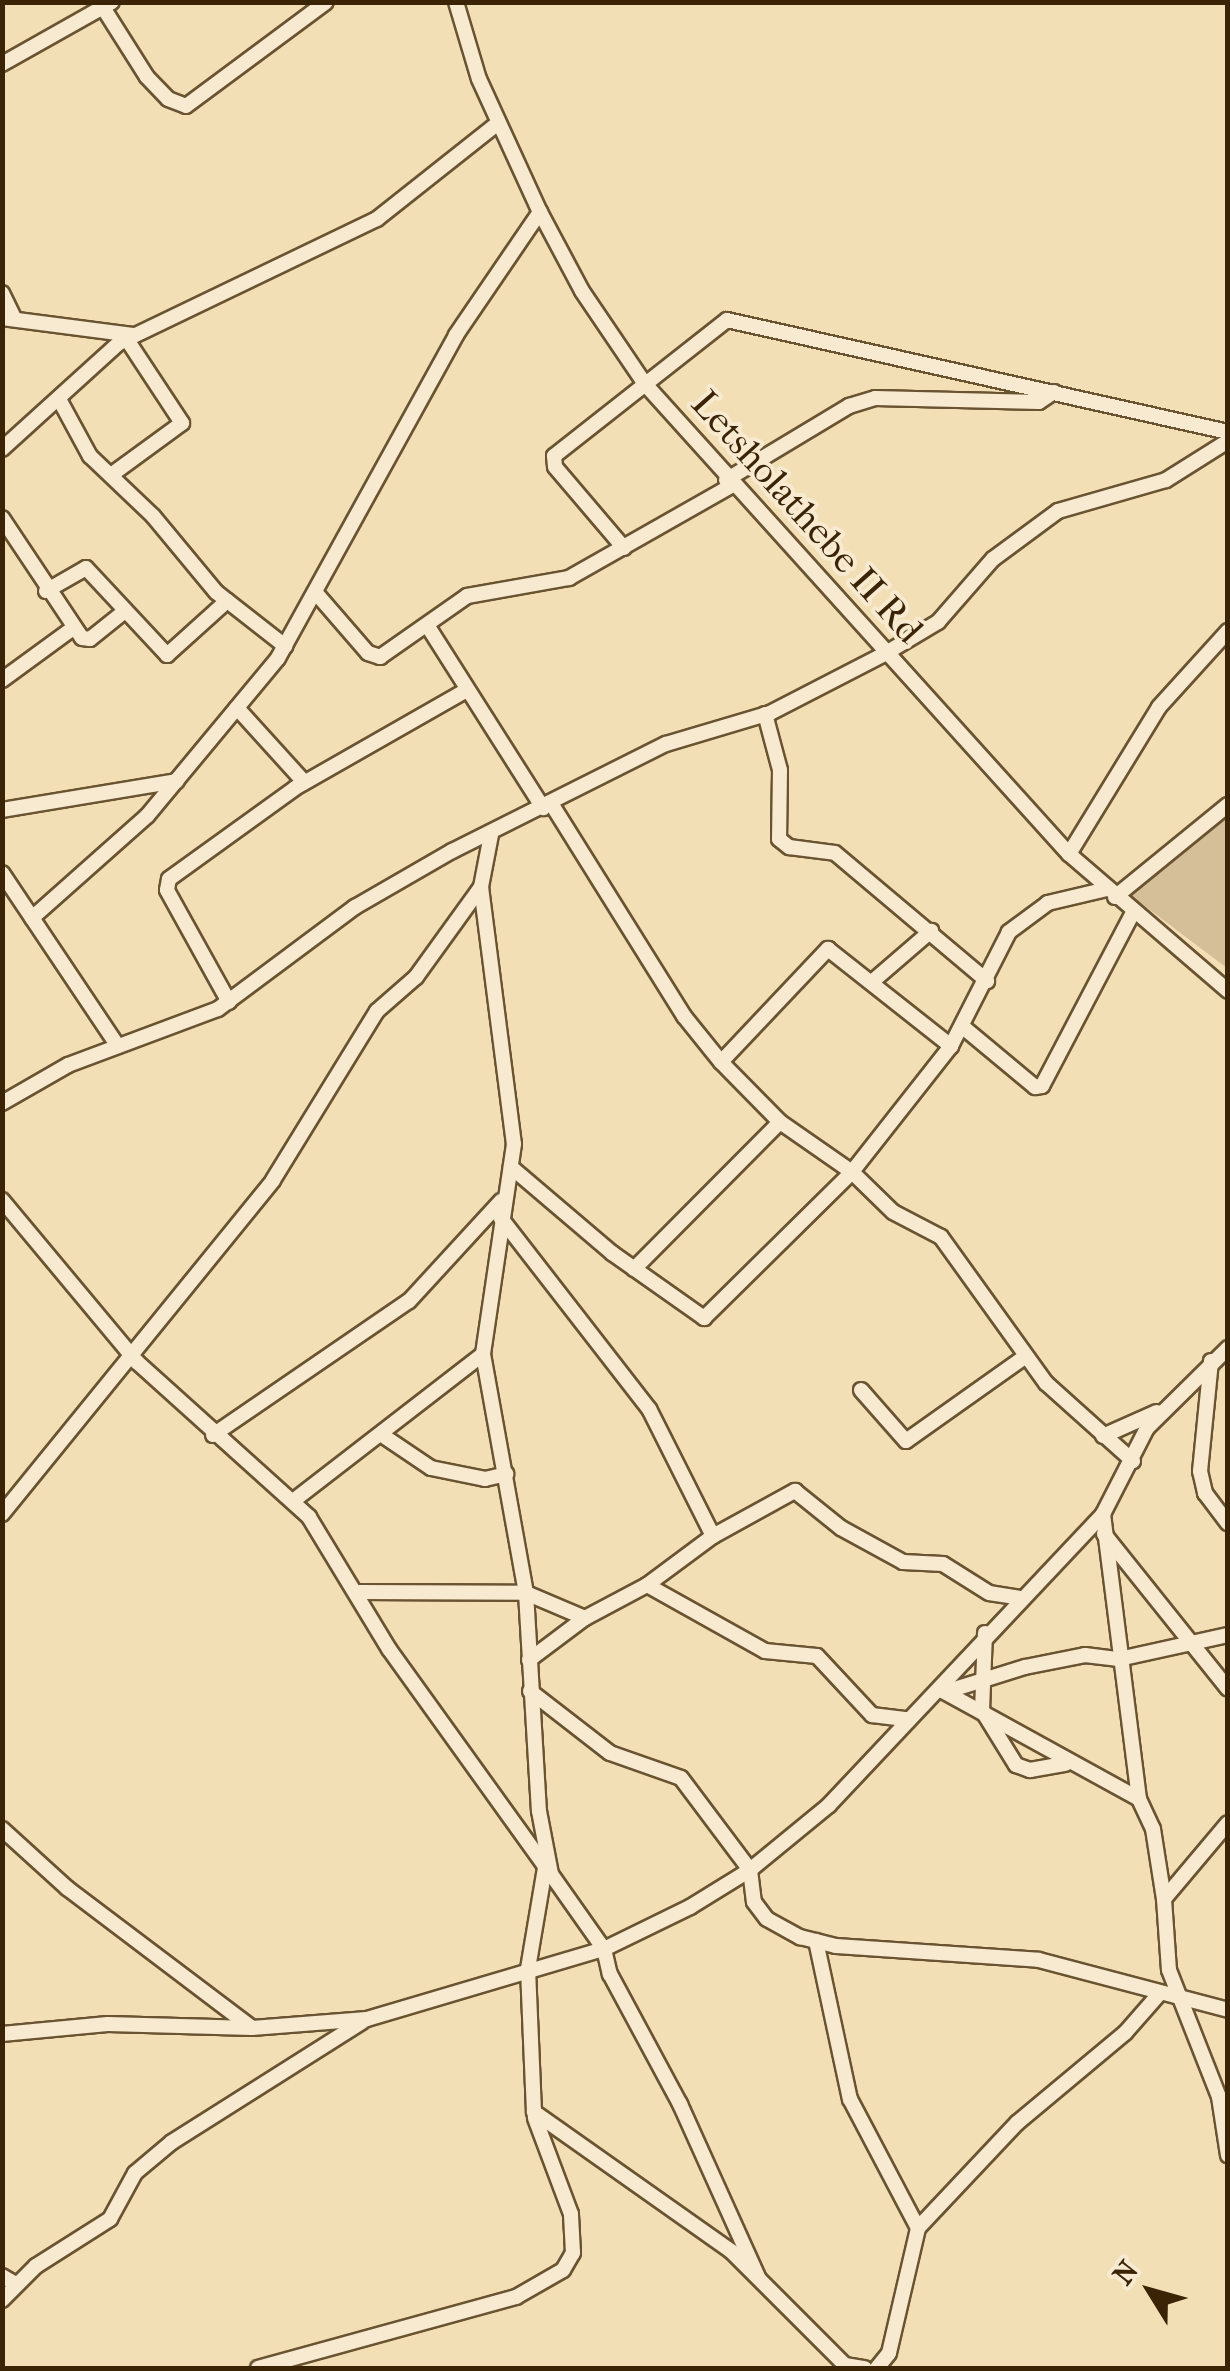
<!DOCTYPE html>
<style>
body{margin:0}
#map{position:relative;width:1230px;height:2371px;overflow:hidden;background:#f3dfb6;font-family:"IM FELL French Canon",serif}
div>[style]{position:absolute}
.green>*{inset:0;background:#d4bf98}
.roads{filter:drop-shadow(2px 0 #695331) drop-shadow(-2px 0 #695331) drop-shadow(0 2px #695331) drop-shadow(0 -2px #695331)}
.minor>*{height:14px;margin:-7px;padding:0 7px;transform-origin:7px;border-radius:7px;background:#f7ead0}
span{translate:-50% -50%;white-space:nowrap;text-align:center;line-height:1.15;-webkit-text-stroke:8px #f7ead0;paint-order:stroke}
.street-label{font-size:38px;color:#3b2405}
.frame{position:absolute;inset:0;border:5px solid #3b2405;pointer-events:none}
.north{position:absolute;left:1100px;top:2241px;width:100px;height:100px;-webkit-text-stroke:8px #f7ead0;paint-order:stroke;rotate:307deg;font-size:28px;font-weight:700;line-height:40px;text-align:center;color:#3b2405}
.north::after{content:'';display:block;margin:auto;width:35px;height:45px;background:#3b2405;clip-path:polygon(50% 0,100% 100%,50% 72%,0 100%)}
</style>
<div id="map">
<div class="green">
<i style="clip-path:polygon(1227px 811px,1227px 968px,1130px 895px)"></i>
</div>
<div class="roads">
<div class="minor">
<i style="left:456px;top:2px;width:80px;rotate:73.4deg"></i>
<i style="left:479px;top:79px;width:146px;rotate:65.4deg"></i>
<i style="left:540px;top:212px;width:89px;rotate:62deg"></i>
<i style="left:582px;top:291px;width:112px;rotate:55.9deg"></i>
<i style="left:645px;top:384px;width:633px;rotate:47.95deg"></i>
<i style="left:1069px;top:854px;width:210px;rotate:40.7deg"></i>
<i style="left:104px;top:9px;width:80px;rotate:57.7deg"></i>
<i style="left:147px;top:77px;width:30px;rotate:46deg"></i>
<i style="left:168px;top:99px;width:19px;rotate:21deg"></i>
<i style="left:186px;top:106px;width:174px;rotate:-36.6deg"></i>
<i style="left:2px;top:64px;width:126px;rotate:-29.4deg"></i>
<i style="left:2px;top:293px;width:25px;rotate:64deg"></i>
<i style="left:2px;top:318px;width:132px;rotate:7.4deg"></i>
<i style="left:59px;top:399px;width:65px;rotate:61.5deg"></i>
<i style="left:90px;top:456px;width:87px;rotate:43.6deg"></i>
<i style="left:153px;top:516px;width:99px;rotate:50.3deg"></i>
<i style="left:216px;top:592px;width:88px;rotate:38deg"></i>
<i style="left:2px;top:449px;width:158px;rotate:-42.2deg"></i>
<i style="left:119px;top:343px;width:286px;rotate:-25.7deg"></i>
<i style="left:377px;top:219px;width:154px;rotate:-38.4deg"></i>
<i style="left:111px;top:475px;width:88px;rotate:-36.2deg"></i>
<i style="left:182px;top:423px;width:102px;rotate:-123.4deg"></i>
<i style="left:726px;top:480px;width:144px;rotate:-31deg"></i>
<i style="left:849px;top:406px;width:27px;rotate:-17deg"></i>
<i style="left:875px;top:398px;width:164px;rotate:1.4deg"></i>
<i style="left:1039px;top:402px;width:18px;rotate:-34deg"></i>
<i style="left:2px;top:518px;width:144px;rotate:56.3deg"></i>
<i style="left:82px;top:638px;width:8px;rotate:7deg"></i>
<i style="left:90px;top:639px;width:45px;rotate:-38.7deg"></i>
<i style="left:624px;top:548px;width:106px;rotate:-130.4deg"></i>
<i style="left:555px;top:467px;width:11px;rotate:-95deg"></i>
<i style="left:554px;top:456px;width:220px;rotate:-38.2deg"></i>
<i style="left:727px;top:320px;width:513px;rotate:12.6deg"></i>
<i style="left:46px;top:591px;width:46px;rotate:-29.9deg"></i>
<i style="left:86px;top:568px;width:119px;rotate:47deg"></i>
<i style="left:167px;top:655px;width:81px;rotate:-42deg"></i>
<i style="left:316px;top:593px;width:79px;rotate:49.1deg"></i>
<i style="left:368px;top:653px;width:13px;rotate:18deg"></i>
<i style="left:380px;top:657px;width:106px;rotate:-35deg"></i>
<i style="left:467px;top:596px;width:104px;rotate:-10deg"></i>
<i style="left:569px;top:578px;width:186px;rotate:-29.6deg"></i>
<i style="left:427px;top:625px;width:217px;rotate:57.6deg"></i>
<i style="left:2px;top:680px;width:88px;rotate:-36.2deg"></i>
<i style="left:237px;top:708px;width:100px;rotate:47.8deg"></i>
<i style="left:765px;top:714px;width:58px;rotate:75deg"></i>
<i style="left:780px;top:770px;width:69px;rotate:90.8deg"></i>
<i style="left:779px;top:839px;width:13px;rotate:39deg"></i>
<i style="left:789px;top:847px;width:46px;rotate:7.4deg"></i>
<i style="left:835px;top:853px;width:199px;rotate:40.1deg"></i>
<i style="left:2px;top:810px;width:177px;rotate:-9.4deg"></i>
<i style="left:491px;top:835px;width:53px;rotate:100.9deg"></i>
<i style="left:481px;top:887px;width:259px;rotate:82.7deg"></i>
<i style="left:514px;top:1144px;width:212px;rotate:98.4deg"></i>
<i style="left:483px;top:1354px;width:243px;rotate:79.8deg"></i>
<i style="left:526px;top:1593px;width:218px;rotate:86.6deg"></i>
<i style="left:539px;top:1811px;width:64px;rotate:79.2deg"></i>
<i style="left:551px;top:1874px;width:92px;rotate:54.8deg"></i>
<i style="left:604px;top:1949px;width:26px;rotate:77deg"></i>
<i style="left:610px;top:1974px;width:148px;rotate:61.7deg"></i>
<i style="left:680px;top:2104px;width:190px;rotate:65.7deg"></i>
<i style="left:1069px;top:854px;width:172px;rotate:-58.5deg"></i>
<i style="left:1159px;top:707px;width:103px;rotate:-47.8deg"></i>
<i style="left:2px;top:873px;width:208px;rotate:56.2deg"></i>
<i style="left:1107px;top:889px;width:61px;rotate:166.7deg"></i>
<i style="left:1048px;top:903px;width:49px;rotate:143.4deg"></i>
<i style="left:1009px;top:932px;width:128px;rotate:117deg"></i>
<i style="left:951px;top:1046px;width:160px;rotate:128.2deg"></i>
<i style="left:852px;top:1172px;width:57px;rotate:44.3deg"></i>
<i style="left:893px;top:1212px;width:54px;rotate:27.5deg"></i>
<i style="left:941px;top:1237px;width:180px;rotate:54.3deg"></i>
<i style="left:1046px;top:1383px;width:117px;rotate:41.9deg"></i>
<i style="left:1115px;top:897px;width:146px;rotate:-39.2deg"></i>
<i style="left:32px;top:918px;width:154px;rotate:-41.6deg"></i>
<i style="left:147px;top:816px;width:205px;rotate:-50.3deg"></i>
<i style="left:278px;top:658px;width:369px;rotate:-61.1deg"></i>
<i style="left:456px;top:335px;width:149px;rotate:-55.7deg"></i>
<i style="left:873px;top:981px;width:77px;rotate:-40.8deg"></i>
<i style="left:229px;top:1002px;width:128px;rotate:-119deg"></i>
<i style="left:167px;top:890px;width:11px;rotate:-80deg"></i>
<i style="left:169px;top:879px;width:155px;rotate:-35.8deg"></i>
<i style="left:295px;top:788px;width:198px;rotate:-29.7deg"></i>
<i style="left:963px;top:1027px;width:94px;rotate:39.8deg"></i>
<i style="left:1035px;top:1087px;width:7px;rotate:-8deg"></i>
<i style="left:1042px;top:1086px;width:195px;rotate:-62.3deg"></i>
<i style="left:721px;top:1062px;width:156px;rotate:-46.6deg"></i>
<i style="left:828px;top:949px;width:157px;rotate:38.3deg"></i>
<i style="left:2px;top:1103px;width:76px;rotate:-29.9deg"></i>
<i style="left:68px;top:1065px;width:160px;rotate:-20.5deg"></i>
<i style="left:218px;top:1009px;width:171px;rotate:-36.7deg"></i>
<i style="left:355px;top:907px;width:112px;rotate:-30deg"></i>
<i style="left:452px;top:851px;width:239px;rotate:-26.6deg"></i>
<i style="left:666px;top:744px;width:109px;rotate:-16.6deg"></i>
<i style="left:770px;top:713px;width:131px;rotate:-27.3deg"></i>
<i style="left:886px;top:653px;width:61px;rotate:-30.8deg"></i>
<i style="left:938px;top:622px;width:84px;rotate:-48.9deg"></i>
<i style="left:993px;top:559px;width:81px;rotate:-36.4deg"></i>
<i style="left:1058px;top:511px;width:112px;rotate:-16deg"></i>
<i style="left:1166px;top:480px;width:73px;rotate:-32.2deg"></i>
<i style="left:511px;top:1167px;width:133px;rotate:40.4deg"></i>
<i style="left:612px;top:1253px;width:113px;rotate:35.2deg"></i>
<i style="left:704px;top:1318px;width:208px;rotate:-44.6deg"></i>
<i style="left:852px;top:1172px;width:88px;rotate:-145.2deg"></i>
<i style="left:780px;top:1122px;width:84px;rotate:-134.5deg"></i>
<i style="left:721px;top:1062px;width:59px;rotate:-128.8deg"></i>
<i style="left:684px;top:1016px;width:249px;rotate:-122deg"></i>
<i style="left:2px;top:1200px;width:211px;rotate:50.2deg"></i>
<i style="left:137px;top:1362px;width:232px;rotate:42deg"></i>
<i style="left:309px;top:1517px;width:154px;rotate:58.8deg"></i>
<i style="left:389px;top:1649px;width:276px;rotate:54.3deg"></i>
<i style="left:634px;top:1269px;width:207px;rotate:-45.2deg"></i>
<i style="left:1211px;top:1361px;width:111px;rotate:95.7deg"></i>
<i style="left:1200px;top:1471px;width:23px;rotate:77deg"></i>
<i style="left:1205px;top:1493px;width:38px;rotate:53deg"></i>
<i style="left:861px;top:1390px;width:68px;rotate:48.6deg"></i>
<i style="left:906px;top:1441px;width:147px;rotate:-35.3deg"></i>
<i style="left:213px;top:1435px;width:237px;rotate:-34.4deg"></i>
<i style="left:409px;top:1301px;width:136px;rotate:-47.4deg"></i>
<i style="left:382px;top:1435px;width:59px;rotate:34deg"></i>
<i style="left:431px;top:1468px;width:55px;rotate:11.5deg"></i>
<i style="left:485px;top:1479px;width:22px;rotate:-13deg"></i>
<i style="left:1103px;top:1436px;width:59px;rotate:-24deg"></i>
<i style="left:293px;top:1501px;width:240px;rotate:-37.7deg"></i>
<i style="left:2px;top:1514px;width:430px;rotate:-50.9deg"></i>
<i style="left:273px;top:1180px;width:198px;rotate:-58.4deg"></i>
<i style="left:377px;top:1011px;width:52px;rotate:-41.1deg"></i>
<i style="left:416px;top:977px;width:111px;rotate:-54.2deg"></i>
<i style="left:1103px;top:1514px;width:287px;rotate:82.8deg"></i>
<i style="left:1139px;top:1799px;width:33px;rotate:65deg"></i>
<i style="left:1153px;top:1829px;width:71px;rotate:81.1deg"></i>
<i style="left:1164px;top:1899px;width:71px;rotate:86deg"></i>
<i style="left:1169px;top:1970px;width:136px;rotate:68.5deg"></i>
<i style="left:1219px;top:2097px;width:59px;rotate:81.2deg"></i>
<i style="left:1104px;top:1534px;width:198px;rotate:51.3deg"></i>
<i style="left:713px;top:1536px;width:94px;rotate:-28.8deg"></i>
<i style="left:795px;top:1491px;width:59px;rotate:38.8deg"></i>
<i style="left:841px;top:1528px;width:71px;rotate:28.7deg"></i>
<i style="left:903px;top:1562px;width:40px;rotate:2.9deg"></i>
<i style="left:943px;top:1564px;width:54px;rotate:32.2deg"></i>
<i style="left:989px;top:1593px;width:30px;rotate:9deg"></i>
<i style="left:647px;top:1585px;width:135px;rotate:29.2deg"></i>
<i style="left:765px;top:1651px;width:52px;rotate:5.5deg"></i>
<i style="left:817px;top:1656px;width:81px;rotate:47deg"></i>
<i style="left:872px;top:1715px;width:35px;rotate:7deg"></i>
<i style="left:359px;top:1592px;width:167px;rotate:0.3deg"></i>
<i style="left:526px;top:1593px;width:64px;rotate:23deg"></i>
<i style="left:585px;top:1618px;width:70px;rotate:-28deg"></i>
<i style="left:647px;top:1585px;width:82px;rotate:-36.6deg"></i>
<i style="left:713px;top:1536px;width:142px;rotate:-116.7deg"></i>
<i style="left:649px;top:1409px;width:243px;rotate:-127.8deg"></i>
<i style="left:985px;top:1633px;width:77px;rotate:92.2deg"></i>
<i style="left:982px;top:1710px;width:65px;rotate:58.3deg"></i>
<i style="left:1016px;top:1765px;width:15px;rotate:20deg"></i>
<i style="left:1030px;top:1770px;width:36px;rotate:-10deg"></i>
<i style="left:529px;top:1660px;width:70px;rotate:-36.9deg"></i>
<i style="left:941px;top:1690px;width:226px;rotate:28.8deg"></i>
<i style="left:530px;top:1691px;width:101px;rotate:37.8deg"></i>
<i style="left:610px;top:1753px;width:75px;rotate:19.4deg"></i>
<i style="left:681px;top:1778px;width:115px;rotate:53.1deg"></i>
<i style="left:750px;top:1870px;width:32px;rotate:83deg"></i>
<i style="left:754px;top:1902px;width:21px;rotate:53deg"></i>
<i style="left:767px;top:1919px;width:38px;rotate:29deg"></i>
<i style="left:800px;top:1937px;width:37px;rotate:14deg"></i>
<i style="left:836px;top:1946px;width:203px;rotate:3.9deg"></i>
<i style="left:1039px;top:1960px;width:196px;rotate:14.8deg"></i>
<i style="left:945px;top:1692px;width:84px;rotate:-17.4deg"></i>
<i style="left:1025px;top:1667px;width:61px;rotate:-11.3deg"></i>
<i style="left:1085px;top:1655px;width:34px;rotate:7deg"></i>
<i style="left:1119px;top:1659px;width:112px;rotate:-12.4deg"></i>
<i style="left:2px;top:1829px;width:88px;rotate:42.2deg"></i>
<i style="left:67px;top:1888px;width:232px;rotate:37.1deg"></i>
<i style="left:545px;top:1868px;width:102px;rotate:99.6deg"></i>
<i style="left:528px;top:1969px;width:143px;rotate:87.6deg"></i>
<i style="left:534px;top:2112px;width:241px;rotate:35.2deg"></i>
<i style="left:731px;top:2251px;width:161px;rotate:45deg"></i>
<i style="left:845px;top:2365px;width:20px;rotate:9deg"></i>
<i style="left:1164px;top:1899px;width:99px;rotate:-49.9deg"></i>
<i style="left:816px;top:1941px;width:162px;rotate:77.9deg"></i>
<i style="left:850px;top:2099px;width:146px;rotate:62.2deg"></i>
<i style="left:2px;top:2034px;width:106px;rotate:-5.4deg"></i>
<i style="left:108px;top:2024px;width:144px;rotate:1.6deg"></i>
<i style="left:252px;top:2028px;width:115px;rotate:-4.5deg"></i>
<i style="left:367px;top:2019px;width:247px;rotate:-16.5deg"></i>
<i style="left:604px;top:1949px;width:96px;rotate:-26deg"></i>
<i style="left:690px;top:1907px;width:70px;rotate:-31.7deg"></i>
<i style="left:750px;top:1870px;width:102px;rotate:-39.4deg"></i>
<i style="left:829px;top:1805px;width:400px;rotate:-46.7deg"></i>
<i style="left:1103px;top:1514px;width:97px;rotate:-62.9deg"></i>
<i style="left:1147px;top:1428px;width:114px;rotate:-44.6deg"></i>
<i style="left:2px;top:2276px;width:16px;rotate:30deg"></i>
<i style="left:2px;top:2300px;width:48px;rotate:-45deg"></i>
<i style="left:36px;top:2266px;width:88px;rotate:-32.4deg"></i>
<i style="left:110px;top:2219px;width:52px;rotate:-61.5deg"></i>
<i style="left:135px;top:2173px;width:48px;rotate:-40deg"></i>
<i style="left:172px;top:2142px;width:225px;rotate:-32.3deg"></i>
<i style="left:258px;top:2368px;width:268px;rotate:-15.4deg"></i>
<i style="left:516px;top:2297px;width:54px;rotate:-29.9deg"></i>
<i style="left:563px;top:2270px;width:20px;rotate:-60deg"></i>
<i style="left:573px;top:2253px;width:39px;rotate:-93deg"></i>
<i style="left:571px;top:2214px;width:103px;rotate:-110.6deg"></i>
<i style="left:877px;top:2368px;width:19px;rotate:-51deg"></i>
<i style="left:889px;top:2353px;width:128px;rotate:-76.9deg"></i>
<i style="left:918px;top:2228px;width:144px;rotate:-46.7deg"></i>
<i style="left:1017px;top:2123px;width:141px;rotate:-39.8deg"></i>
<i style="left:1125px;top:2033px;width:53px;rotate:-48.8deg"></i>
</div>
</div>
<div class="street-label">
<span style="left:807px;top:517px;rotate:48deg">Letsholathebe II Rd</span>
</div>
<div class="frame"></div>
<div class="north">N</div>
</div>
